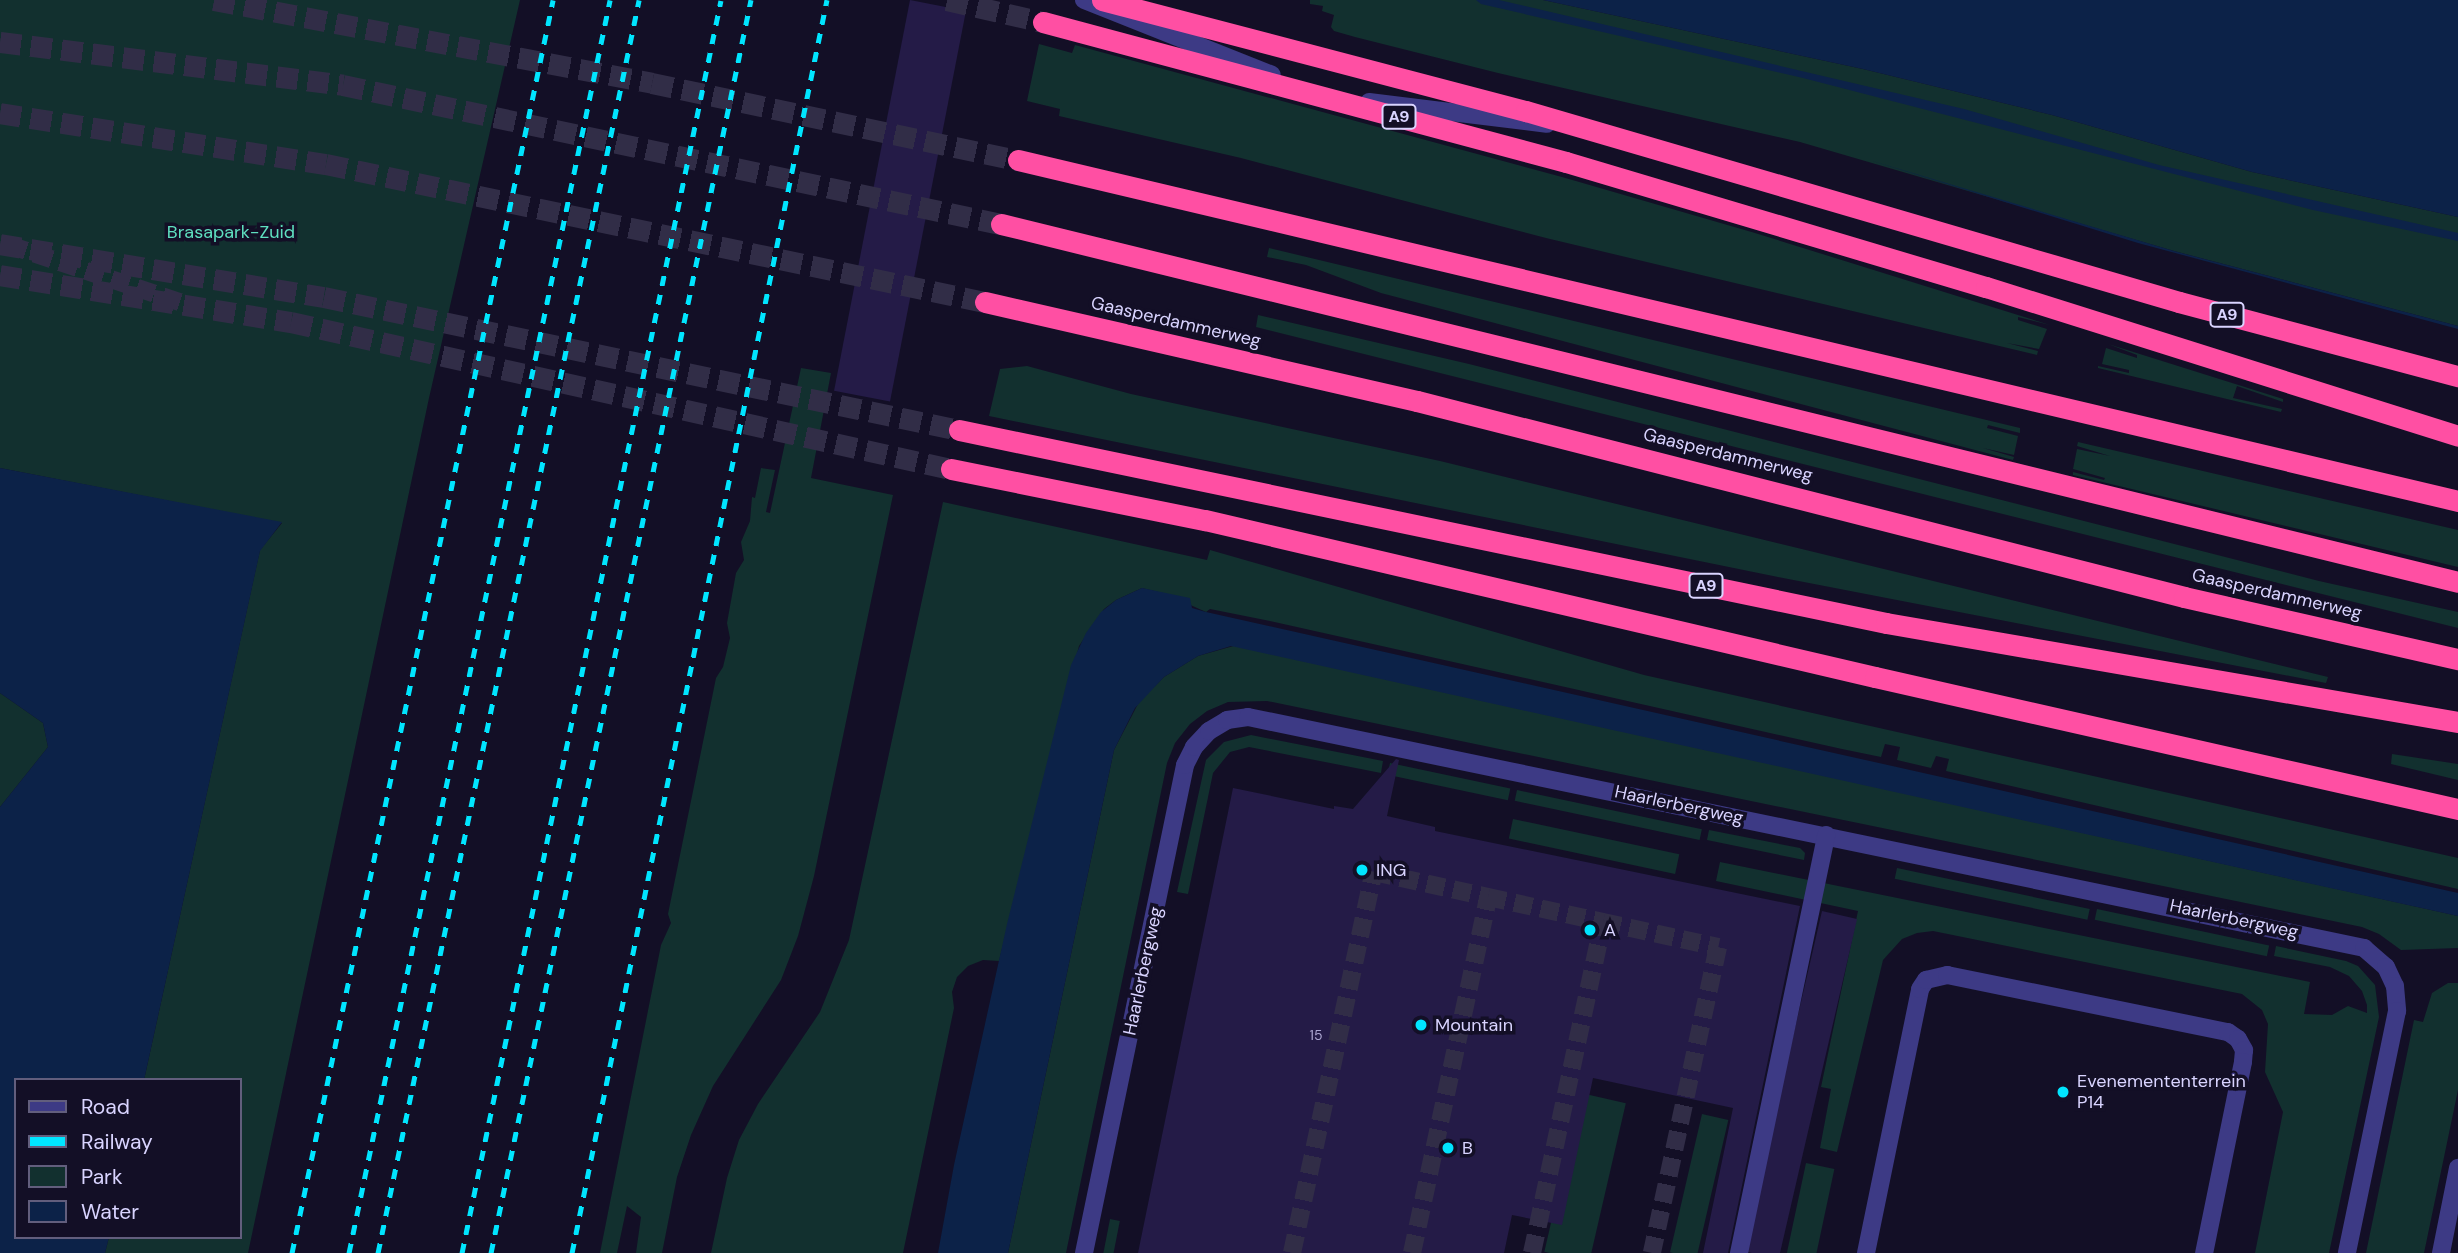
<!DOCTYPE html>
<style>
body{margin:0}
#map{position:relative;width:2458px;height:1253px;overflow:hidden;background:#130f26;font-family:"DM Sans",sans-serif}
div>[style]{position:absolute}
.green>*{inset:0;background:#12302f;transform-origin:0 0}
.water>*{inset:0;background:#0c2248}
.building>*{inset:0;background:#241b47;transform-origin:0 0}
.minor-tunnel>*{height:18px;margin-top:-9px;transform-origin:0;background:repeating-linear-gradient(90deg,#312d47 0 18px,transparent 0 27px)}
.highway-tunnel>*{height:21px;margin-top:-10.5px;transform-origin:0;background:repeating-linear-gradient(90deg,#312d47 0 21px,transparent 0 31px)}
.minor>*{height:18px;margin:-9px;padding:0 9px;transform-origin:9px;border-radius:9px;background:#3d3a85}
.highway>*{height:21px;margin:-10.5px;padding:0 10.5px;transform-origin:10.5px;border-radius:10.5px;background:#ff4fa3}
.rail>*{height:5px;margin-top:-2.5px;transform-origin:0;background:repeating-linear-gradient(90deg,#00e5ff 0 10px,transparent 0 19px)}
.dots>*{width:19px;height:19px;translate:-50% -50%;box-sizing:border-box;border:4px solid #130f26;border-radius:50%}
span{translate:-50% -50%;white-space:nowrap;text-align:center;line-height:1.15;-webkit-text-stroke:7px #130f26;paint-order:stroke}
.number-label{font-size:14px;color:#aca6d1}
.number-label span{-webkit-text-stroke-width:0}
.shield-label span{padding:2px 5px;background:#130f26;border:2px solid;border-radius:5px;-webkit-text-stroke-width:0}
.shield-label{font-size:16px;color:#d9d4ff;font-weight:700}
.park-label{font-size:18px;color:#5fe0c0}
.street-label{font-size:18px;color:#d9d4ff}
.poi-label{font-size:18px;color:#d9d4ff}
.left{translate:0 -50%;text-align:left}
.legend{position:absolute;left:14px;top:1078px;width:228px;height:161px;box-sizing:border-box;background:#130f26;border:2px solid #625e7d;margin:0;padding:9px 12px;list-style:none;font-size:21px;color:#d9d4ff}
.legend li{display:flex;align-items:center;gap:14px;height:35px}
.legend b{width:35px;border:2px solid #625e7d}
</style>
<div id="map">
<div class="green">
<i style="clip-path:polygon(0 0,520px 0,429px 398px,248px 1253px,105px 1253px,109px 1237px,240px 1237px,240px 1080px,144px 1080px,260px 550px,282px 523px,0 468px)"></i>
<i style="clip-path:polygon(1310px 0,1543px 0,1863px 69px,2052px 115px,2252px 172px,2458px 217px,2458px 326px,2174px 251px,1800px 142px,1498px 73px,1355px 37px,1334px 31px,1331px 27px,1334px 15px,1322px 11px,1323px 6px,1310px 4px)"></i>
<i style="clip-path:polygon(1039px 44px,1072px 53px,1075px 45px,1562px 177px,1755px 233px,2050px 325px,2018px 317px,2018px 320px,2047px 329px,2039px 349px,2007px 343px,2038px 351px,2037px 355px,1546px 238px,1241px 158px,1059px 116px,1060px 109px,1027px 101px)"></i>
<i style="clip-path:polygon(1269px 248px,2020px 428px,2020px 433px,1988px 425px,1987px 428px,2018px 436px,2014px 455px,1983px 448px,2014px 457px,2013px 460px,1381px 293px,1306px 265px,1267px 257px)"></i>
<i style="clip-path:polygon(1258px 315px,1469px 364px,2319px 581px,2458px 612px,2458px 628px,1256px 327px)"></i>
<i style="clip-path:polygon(2108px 344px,2283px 399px,2283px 402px,2237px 386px,2233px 398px,2282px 409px,2281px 412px,2098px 368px,2098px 366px,2129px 373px,2129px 370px,2102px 364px,2106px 348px,2137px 358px,2137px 355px)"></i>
<i style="clip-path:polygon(1027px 366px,1131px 394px,1440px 461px,2328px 677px,2326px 683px,1778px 577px,989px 416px,1000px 369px)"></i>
<i style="clip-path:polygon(801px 368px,831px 373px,811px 478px,893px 495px,814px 876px,798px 936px,781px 980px,713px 1086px,691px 1135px,677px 1177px,662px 1253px,636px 1253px,641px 1217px,627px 1206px,617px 1253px,600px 1253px,661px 945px,671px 923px,668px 914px,716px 678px,723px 667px,730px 638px,727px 623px,736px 573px,744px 560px,741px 542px,750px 521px,752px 497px,755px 498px,761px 468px,775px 470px,766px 512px,770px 513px)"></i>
<i style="clip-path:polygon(2078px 442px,2458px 530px,2458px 567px,2073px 475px,2073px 472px,2104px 480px,2105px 478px,2073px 469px,2077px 449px,2110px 456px,2077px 446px)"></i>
<i style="clip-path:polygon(943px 502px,1207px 560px,1210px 550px,1217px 552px,1644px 675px,2458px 858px,2458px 889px,1946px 771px,1949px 759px,1936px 756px,1931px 768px,1897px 760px,1900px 747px,1885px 744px,1881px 757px,1842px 749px,1270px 621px,1210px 609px,1206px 612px,1166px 594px,1142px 588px,1116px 600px,1104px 609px,1079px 646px,999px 961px,983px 960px,968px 966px,957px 977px,952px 992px,954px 1008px,903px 1253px,711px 1253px,727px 1178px,739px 1140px,758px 1104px,820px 1012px,849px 940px)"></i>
<i style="clip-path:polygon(1237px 645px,2458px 916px,2458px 948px,2401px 950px,2379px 934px,2362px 927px,1267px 701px,1228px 702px,1207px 711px,1190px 724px,1175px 743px,1167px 763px,1066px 1253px,1008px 1253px,1114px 750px,1139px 702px,1164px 677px,1198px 656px)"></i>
<i style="clip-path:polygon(0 693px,43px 723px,48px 747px,0 807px)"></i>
<i style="clip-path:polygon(1251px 735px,1383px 761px,1381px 773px,1249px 747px,1230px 752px,1213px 773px,1188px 894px,1177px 892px,1206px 760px,1224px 742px)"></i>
<i style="clip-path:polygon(2392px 754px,2458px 764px,2458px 780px,2391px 764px)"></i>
<i style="left:1390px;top:763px;width:123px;height:12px;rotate:12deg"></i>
<i style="left:1517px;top:790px;width:189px;height:11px;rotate:12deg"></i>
<i style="left:1513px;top:819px;width:170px;height:20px;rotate:12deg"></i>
<i style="clip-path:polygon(1709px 830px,1800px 848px,1805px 853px,1804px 860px,1707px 840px)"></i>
<i style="clip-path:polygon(1720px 862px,2310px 982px,2304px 1014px,2332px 1015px,2348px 1006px,2367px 1013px,2367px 1005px,2362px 991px,2349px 976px,2330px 967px,2274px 956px,2276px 946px,2346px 961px,2358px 966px,2375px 985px,2379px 1017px,2329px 1253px,2255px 1253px,2283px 1112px,2265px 1072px,2268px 1024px,2262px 1010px,2242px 994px,1933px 931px,1917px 933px,1902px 939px,1883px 960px,1837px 1152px,1820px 1148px,1831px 1089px,1821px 1087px,1858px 911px,1716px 881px)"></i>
<i style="left:1897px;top:868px;width:197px;height:11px;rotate:12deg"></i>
<i style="left:2097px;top:909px;width:176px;height:11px;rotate:12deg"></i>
<i style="clip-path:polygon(2448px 983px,2458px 983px,2458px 1090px,2424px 1253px,2366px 1253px,2414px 1020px,2423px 1022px,2432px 993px)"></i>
<i style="left:1581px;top:1093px;width:46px;height:163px;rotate:13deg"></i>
<i style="left:1702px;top:1114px;width:27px;height:142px;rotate:13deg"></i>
<i style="left:1806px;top:1163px;width:29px;height:92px;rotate:12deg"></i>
<i style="left:1110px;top:1219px;width:10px;height:35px;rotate:11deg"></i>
</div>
<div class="water">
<i style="clip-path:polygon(1476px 0,1499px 0,1964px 109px,2159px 165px,2458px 233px,2458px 241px,2313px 210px,1803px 78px,1481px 4px)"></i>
<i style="clip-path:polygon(1543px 0,2458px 0,2458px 217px,2252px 172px,2052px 115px,1863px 69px)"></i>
<i style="clip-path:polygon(1869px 160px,2174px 251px,2458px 326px,2458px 329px,2138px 243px)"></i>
<i style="clip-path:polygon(0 468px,282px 522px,260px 551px,144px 1080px,16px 1080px,16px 1237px,109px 1237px,105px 1253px,0 1253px,0 807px,48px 747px,43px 723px,0 693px)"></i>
<i style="clip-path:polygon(1142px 588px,1190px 598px,1192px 608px,1206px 612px,2458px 893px,2458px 916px,1231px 646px,1198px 656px,1164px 677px,1135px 708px,1114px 750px,1008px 1253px,938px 1253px,954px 1165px,1007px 924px,1071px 665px,1086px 633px,1101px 612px,1116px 600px)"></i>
</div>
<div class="building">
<i style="left:910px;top:0;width:57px;height:398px;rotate:11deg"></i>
<i style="clip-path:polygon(1396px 759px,1399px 760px,1387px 816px,1435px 827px,1435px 831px,1800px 906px,1728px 1253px,1703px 1253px,1733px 1108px,1593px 1078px,1562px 1225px,1512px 1215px,1504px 1253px,1138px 1253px,1233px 788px,1334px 809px,1334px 806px,1353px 809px)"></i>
<i style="left:1822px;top:911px;width:36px;height:349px;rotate:13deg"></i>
</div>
<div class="minor-tunnel">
<i style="left:9px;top:245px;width:186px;rotate:18.5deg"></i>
<i style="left:1292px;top:1253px;width:390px;rotate:-77.9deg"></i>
<i style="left:1374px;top:872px;width:117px;rotate:12.4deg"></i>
<i style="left:1412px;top:1253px;width:364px;rotate:-77.9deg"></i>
<i style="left:1488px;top:897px;width:118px;rotate:12.3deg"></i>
<i style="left:1532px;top:1253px;width:339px;rotate:-77.9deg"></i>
<i style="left:1603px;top:922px;width:118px;rotate:12.3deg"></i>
<i style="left:1718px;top:947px;width:313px;rotate:102.2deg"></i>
</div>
<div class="highway-tunnel">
<i style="left:214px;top:0;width:446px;rotate:10.7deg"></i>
<i style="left:652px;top:83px;width:374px;rotate:11.9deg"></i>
<i style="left:947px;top:0;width:98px;rotate:12.9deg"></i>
<i style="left:0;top:42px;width:346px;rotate:7.1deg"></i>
<i style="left:343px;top:85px;width:673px;rotate:11.93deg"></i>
<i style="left:0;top:113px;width:330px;rotate:8.9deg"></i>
<i style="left:326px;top:164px;width:673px;rotate:11.83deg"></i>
<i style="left:0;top:244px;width:328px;rotate:9.3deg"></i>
<i style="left:324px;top:297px;width:649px;rotate:11.83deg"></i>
<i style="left:0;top:275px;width:295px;rotate:9.2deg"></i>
<i style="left:291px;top:322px;width:676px;rotate:12.56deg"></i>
</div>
<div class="minor">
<i style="left:1084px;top:0;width:202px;rotate:21.7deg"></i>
<i style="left:1369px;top:102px;width:179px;rotate:7deg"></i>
<i style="left:1084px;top:1253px;width:498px;rotate:-78.3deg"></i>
<i style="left:1185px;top:765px;width:20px;rotate:-63deg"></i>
<i style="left:1194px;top:747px;width:22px;rotate:-47deg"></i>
<i style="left:1209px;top:731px;width:21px;rotate:-31deg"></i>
<i style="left:1227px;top:720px;width:21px;rotate:-8deg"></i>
<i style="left:1248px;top:717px;width:1140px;rotate:11.69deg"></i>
<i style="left:2364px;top:948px;width:29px;rotate:41deg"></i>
<i style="left:2386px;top:967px;width:21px;rotate:65deg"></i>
<i style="left:2395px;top:986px;width:25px;rotate:85deg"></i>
<i style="left:2397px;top:1011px;width:247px;rotate:101.7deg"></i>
<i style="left:1739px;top:1253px;width:427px;rotate:-78.2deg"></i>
<i style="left:1866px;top:1253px;width:269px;rotate:-78.4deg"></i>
<i style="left:1920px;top:989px;width:11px;rotate:-56deg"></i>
<i style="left:1926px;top:980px;width:22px;rotate:-13deg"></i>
<i style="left:1947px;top:975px;width:287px;rotate:11.5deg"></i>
<i style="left:2228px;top:1032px;width:12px;rotate:35deg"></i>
<i style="left:2238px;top:1039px;width:13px;rotate:61deg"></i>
<i style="left:2244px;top:1050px;width:12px;rotate:95deg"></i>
<i style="left:2243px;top:1062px;width:195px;rotate:101.5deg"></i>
<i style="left:2441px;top:1253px;width:87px;rotate:-78.7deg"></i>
</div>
<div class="highway">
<i style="left:1102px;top:0;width:438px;rotate:14.7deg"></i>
<i style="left:1526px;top:111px;width:680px;rotate:16.3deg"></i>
<i style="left:2179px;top:302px;width:289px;rotate:14.9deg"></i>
<i style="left:1043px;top:22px;width:541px;rotate:14.99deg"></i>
<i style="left:1566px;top:162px;width:438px;rotate:16.6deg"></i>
<i style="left:1986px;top:287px;width:495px;rotate:17.5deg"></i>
<i style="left:1018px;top:160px;width:1480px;rotate:13.32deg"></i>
<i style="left:1001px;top:224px;width:1500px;rotate:13.8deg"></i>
<i style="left:985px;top:302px;width:443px;rotate:12.9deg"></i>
<i style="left:1417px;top:401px;width:792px;rotate:14.33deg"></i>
<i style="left:2184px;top:597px;width:281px;rotate:12.8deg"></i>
<i style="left:959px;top:430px;width:947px;rotate:11.76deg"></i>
<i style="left:1886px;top:623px;width:581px;rotate:9.82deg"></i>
<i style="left:951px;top:469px;width:259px;rotate:11.4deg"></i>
<i style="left:1205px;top:520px;width:688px;rotate:13.19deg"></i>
<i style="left:1875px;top:677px;width:598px;rotate:12.76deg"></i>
</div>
<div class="rail">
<i style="left:292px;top:1253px;width:1280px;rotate:-78.23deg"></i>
<i style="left:349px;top:1253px;width:1280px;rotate:-78.23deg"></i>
<i style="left:378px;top:1253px;width:1280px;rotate:-78.23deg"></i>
<i style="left:462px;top:1253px;width:1279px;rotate:-78.32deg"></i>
<i style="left:491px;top:1253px;width:1280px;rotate:-78.28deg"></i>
<i style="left:572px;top:1253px;width:1279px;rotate:-78.5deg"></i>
</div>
<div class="dots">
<i style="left:1362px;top:870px;background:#00e5ff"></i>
<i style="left:1590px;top:930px;background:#00e5ff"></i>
<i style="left:1421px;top:1025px;background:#00e5ff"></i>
<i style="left:2063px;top:1092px;background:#00e5ff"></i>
<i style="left:1448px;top:1148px;background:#00e5ff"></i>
</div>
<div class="number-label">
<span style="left:1316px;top:1035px">15</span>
</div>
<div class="shield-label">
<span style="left:1399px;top:117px">A9</span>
<span style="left:2227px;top:315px">A9</span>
<span style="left:1706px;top:586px">A9</span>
</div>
<div class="park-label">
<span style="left:231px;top:232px">Brasapark-Zuid</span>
</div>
<div class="street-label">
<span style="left:1176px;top:322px;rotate:13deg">Gaasperdammerweg</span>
<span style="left:1728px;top:455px;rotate:14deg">Gaasperdammerweg</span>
<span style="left:2277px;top:594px;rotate:13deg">Gaasperdammerweg</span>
<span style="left:1679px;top:805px;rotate:12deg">Haarlerbergweg</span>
<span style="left:2234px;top:919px;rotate:12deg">Haarlerbergweg</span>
<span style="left:1143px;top:971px;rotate:-78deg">Haarlerbergweg</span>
</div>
<div class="poi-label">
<span class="left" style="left:1376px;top:870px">ING</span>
<span class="left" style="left:1604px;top:930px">A</span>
<span class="left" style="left:1435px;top:1025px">Mountain</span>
<span class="left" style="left:2077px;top:1092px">Evenemententerrein<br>P14</span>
<span class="left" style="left:1462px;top:1148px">B</span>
</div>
<ul class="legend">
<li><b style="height:9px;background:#3d3a85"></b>Road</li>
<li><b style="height:9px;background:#00e5ff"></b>Railway</li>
<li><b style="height:19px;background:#12302f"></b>Park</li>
<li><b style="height:19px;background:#0c2248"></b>Water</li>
</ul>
</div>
